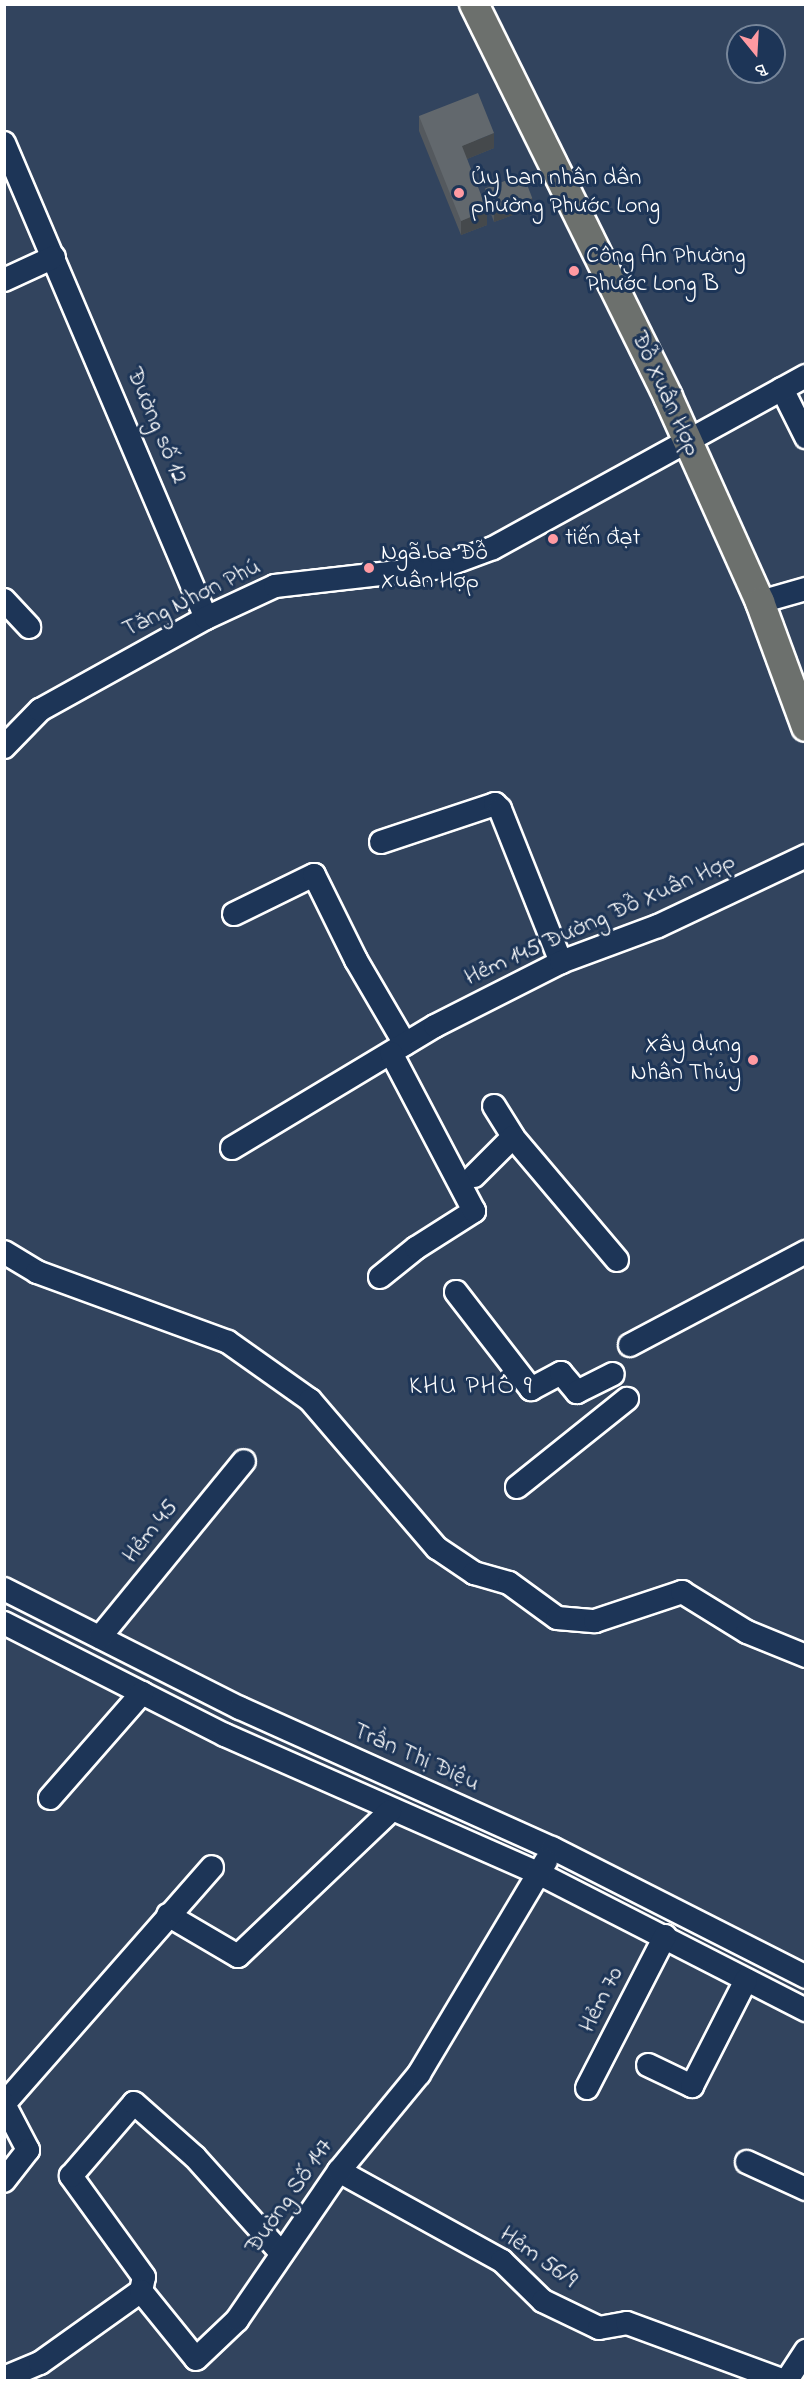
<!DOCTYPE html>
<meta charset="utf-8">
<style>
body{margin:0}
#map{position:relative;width:810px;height:2385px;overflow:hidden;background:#32445e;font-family:"Indie Flower",sans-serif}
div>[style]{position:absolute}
.roads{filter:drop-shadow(2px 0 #fff) drop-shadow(-2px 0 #fff) drop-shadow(0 2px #fff) drop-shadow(0 -2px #fff)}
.minor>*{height:22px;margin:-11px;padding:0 11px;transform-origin:11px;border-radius:11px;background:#1d3557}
.major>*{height:28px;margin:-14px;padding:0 14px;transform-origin:14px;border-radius:14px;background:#6c706d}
.wall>*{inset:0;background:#54595e}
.shaded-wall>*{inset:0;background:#45494c}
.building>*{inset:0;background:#62686d;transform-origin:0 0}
.dots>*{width:16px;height:16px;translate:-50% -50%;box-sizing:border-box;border:3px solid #1d3557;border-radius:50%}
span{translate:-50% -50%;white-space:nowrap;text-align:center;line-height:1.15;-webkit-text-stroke:6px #1d3557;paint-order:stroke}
.poi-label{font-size:24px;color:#fff}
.left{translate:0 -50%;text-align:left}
.right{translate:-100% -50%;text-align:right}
.street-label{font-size:24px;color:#fff}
.neighbourhood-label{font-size:26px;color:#fff;letter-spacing:1.5px}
.frame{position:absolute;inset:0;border:6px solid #fff;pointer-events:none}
.north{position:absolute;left:726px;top:24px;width:60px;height:60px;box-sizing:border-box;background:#1d3557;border:2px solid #77869a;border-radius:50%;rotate:162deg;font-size:16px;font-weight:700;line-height:24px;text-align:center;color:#fff}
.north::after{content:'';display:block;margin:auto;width:21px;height:27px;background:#ff9aa2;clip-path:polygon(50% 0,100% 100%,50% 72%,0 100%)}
</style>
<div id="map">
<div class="roads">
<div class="minor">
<i style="left:4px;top:143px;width:516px;rotate:66.96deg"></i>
<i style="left:4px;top:280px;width:55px;rotate:-24.7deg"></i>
<i style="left:782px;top:389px;width:54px;rotate:63.4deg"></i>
<i style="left:4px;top:600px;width:37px;rotate:47deg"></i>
<i style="left:760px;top:602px;width:48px;rotate:-15.8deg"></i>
<i style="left:4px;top:747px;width:52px;rotate:-45.8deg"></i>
<i style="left:40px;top:710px;width:190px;rotate:-29deg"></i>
<i style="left:206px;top:618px;width:76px;rotate:-24.9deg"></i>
<i style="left:275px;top:586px;width:168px;rotate:-6.5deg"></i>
<i style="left:442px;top:567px;width:54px;rotate:-20.4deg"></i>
<i style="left:493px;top:548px;width:357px;rotate:-28.8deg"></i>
<i style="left:381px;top:842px;width:120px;rotate:-18.4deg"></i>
<i style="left:495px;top:804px;width:7px;rotate:45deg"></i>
<i style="left:500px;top:809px;width:165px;rotate:68.3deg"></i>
<i style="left:234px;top:914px;width:89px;rotate:-26deg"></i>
<i style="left:314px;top:875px;width:95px;rotate:63.7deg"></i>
<i style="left:356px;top:960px;width:97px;rotate:59.7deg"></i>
<i style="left:494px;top:1106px;width:36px;rotate:58deg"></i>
<i style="left:513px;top:1137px;width:161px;rotate:49.8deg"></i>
<i style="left:232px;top:1148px;width:237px;rotate:-31deg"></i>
<i style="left:435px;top:1026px;width:141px;rotate:-26.9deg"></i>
<i style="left:561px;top:962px;width:103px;rotate:-20.4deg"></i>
<i style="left:658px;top:926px;width:164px;rotate:-25.3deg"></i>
<i style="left:474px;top:1176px;width:55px;rotate:-45deg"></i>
<i style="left:4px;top:1252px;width:39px;rotate:31deg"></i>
<i style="left:37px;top:1272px;width:203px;rotate:20.1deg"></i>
<i style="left:228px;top:1342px;width:100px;rotate:35.3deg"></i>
<i style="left:310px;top:1400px;width:195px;rotate:49.4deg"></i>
<i style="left:437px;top:1548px;width:45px;rotate:34deg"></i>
<i style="left:474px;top:1573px;width:36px;rotate:16deg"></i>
<i style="left:509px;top:1583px;width:59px;rotate:36.1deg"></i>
<i style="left:557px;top:1618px;width:38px;rotate:5deg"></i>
<i style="left:595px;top:1621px;width:92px;rotate:-18.4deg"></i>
<i style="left:682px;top:1592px;width:76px;rotate:31.6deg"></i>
<i style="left:747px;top:1632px;width:64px;rotate:22.1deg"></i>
<i style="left:380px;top:1277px;width:46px;rotate:-38.9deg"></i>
<i style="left:416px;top:1248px;width:69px;rotate:-32.5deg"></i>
<i style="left:474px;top:1211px;width:178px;rotate:-117.7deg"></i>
<i style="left:456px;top:1292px;width:123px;rotate:52.3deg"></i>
<i style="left:531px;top:1389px;width:34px;rotate:-28deg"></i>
<i style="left:561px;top:1373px;width:25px;rotate:50deg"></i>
<i style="left:577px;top:1392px;width:40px;rotate:-26.6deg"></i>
<i style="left:630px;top:1345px;width:199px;rotate:-27.9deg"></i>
<i style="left:517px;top:1487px;width:141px;rotate:-38.7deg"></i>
<i style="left:4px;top:1589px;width:264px;rotate:26.8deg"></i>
<i style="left:240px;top:1708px;width:342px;rotate:24.2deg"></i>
<i style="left:552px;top:1848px;width:285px;rotate:26.9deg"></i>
<i style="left:4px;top:1623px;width:248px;rotate:26.9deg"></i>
<i style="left:225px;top:1735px;width:344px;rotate:23.8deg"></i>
<i style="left:540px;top:1874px;width:299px;rotate:27.1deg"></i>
<i style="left:100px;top:1637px;width:227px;rotate:-50.7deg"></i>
<i style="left:50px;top:1798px;width:140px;rotate:-48.8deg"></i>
<i style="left:168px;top:1915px;width:81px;rotate:30.4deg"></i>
<i style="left:238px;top:1956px;width:210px;rotate:-43.6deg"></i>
<i style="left:648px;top:2065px;width:49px;rotate:25.5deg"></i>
<i style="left:692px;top:2086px;width:119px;rotate:-63deg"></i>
<i style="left:587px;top:2088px;width:171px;rotate:-62.8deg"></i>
<i style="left:4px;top:2104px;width:315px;rotate:-48.7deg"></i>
<i style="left:4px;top:2104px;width:52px;rotate:62.4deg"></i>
<i style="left:28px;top:2150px;width:39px;rotate:128deg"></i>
<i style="left:747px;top:2162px;width:65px;rotate:24.6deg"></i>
<i style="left:339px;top:2171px;width:186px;rotate:28.9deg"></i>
<i style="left:502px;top:2261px;width:57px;rotate:44.3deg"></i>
<i style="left:543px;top:2301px;width:62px;rotate:25.7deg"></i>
<i style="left:599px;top:2328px;width:28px;rotate:-10deg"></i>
<i style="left:627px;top:2323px;width:165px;rotate:20.2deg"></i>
<i style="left:141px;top:2291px;width:14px;rotate:-78deg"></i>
<i style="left:144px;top:2277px;width:125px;rotate:-125.9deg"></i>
<i style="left:71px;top:2176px;width:96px;rotate:-49.2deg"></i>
<i style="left:134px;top:2103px;width:81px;rotate:41.5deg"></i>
<i style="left:195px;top:2157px;width:130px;rotate:48.1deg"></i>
<i style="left:4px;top:2378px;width:39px;rotate:-23deg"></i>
<i style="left:40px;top:2363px;width:124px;rotate:-35.5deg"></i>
<i style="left:141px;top:2291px;width:87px;rotate:51deg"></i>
<i style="left:196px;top:2359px;width:57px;rotate:-43.6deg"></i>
<i style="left:237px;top:2320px;width:181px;rotate:-55.6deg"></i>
<i style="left:339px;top:2171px;width:126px;rotate:-50.5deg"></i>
<i style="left:419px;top:2074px;width:248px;rotate:-59.2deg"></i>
<i style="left:787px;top:2380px;width:35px;rotate:-57deg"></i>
</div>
<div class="major">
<i style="left:474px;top:4px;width:438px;rotate:63.7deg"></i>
<i style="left:668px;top:397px;width:225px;rotate:65.8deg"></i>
<i style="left:760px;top:602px;width:133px;rotate:69.8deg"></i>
</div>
</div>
<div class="wall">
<i style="clip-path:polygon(419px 116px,494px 148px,467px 159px,487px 225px,461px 235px,419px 131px)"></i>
<i style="clip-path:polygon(485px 188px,532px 208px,494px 222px,485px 198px)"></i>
</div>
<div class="shaded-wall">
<i style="clip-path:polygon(494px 133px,494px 148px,462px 161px,462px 146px)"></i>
<i style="clip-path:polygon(532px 198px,532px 208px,494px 222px,494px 212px)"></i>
<i style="clip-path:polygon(487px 210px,487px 225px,461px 235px,461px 221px)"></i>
</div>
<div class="building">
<i style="clip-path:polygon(478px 93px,494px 133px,462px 146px,487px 210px,461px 221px,419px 116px)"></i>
<i style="left:523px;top:174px;width:26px;height:40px;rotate:69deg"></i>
</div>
<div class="dots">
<i style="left:459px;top:193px;background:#ff9aa2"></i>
<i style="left:574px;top:271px;background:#ff9aa2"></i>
<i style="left:553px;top:539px;background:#ff9aa2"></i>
<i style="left:369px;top:568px;background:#ff9aa2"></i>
<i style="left:753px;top:1060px;background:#ff9aa2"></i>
</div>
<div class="poi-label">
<span class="left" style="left:471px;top:193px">Ủy ban nhân dân<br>phường Phước Long</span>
<span class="left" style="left:586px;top:271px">Công An Phường<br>Phước Long B</span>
<span class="left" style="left:565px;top:539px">tiến đạt</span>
<span class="left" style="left:381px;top:568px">Ngã ba Đỗ<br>Xuân Hợp</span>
<span class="right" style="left:741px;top:1060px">Xây dựng<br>Nhân Thủy</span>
</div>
<div class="street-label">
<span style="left:665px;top:394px;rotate:65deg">Đỗ Xuân Hợp</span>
<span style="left:156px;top:426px;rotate:67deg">Đường số 12</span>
<span style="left:192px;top:599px;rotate:-26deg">Tăng Nhơn Phú</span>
<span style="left:600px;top:920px;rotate:-24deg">Hẻm 145 Đường Đỗ Xuân Hợp</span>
<span style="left:151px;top:1532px;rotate:-51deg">Hẻm 45</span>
<span style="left:416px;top:1758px;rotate:24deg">Trần Thị Điệu</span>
<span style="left:602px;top:2000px;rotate:-63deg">Hẻm 70</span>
<span style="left:290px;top:2197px;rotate:-55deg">Đường Số 147</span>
<span style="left:538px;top:2258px;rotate:36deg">Hẻm 56/9</span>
</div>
<div class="neighbourhood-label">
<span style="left:471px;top:1388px">KHU PHỐ 9</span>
</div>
<div class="frame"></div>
<div class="north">B</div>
</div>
